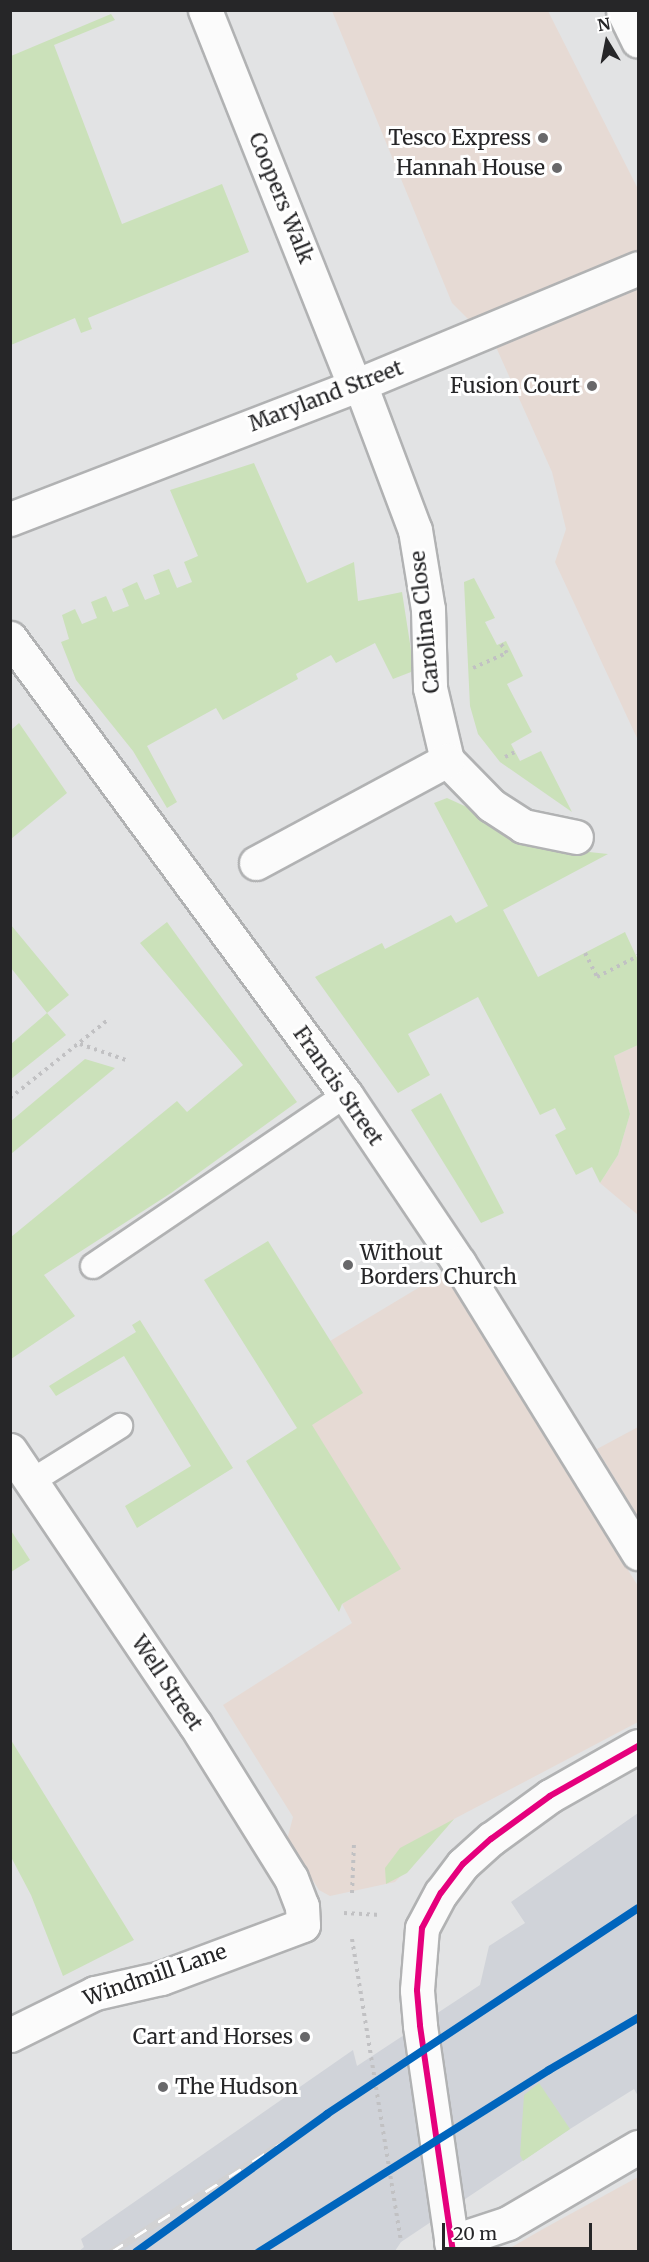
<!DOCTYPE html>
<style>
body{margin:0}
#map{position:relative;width:649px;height:2262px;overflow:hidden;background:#e2e3e4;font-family:Merriweather,serif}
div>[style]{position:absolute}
.commercial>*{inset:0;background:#e6dad4}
.built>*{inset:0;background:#d0d3d9}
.green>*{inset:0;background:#cbe1ba}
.path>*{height:4px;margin-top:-2px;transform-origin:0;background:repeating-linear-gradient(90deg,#c1c1c3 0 3px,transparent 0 7.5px)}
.roads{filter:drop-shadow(2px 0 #b1b2b3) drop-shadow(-2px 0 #b1b2b3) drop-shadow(0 2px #b1b2b3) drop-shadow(0 -2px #b1b2b3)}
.service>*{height:24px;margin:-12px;padding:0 12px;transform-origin:12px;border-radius:12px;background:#fbfbfb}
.minor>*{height:33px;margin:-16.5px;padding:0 16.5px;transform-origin:16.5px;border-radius:16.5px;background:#fbfbfb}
.tertiary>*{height:33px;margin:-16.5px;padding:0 16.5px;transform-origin:16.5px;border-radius:16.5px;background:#fbfbfb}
.rail>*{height:7px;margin-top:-3.5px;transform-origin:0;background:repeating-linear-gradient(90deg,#fff 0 14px,#d2d2d3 0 28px);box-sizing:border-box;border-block:2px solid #d2d2d3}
.bus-1>*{height:6px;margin:-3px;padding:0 3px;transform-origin:3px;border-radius:3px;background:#e5007d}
.rail-1>*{height:8px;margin:-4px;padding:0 4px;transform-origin:4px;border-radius:4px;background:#0065bd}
.dots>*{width:16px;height:16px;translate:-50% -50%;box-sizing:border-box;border:3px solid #fff;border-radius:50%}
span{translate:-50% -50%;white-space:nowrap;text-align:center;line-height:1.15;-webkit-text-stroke:6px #fff;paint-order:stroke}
.poi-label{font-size:21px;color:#262628}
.right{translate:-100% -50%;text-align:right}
.left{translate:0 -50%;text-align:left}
.street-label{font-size:21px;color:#262628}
.frame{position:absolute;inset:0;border:12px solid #262628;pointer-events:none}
.north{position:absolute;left:577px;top:12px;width:60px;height:60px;-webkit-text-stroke:4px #fff;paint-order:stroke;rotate:350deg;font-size:16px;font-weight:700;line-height:24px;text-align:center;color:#262628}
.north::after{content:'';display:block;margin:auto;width:21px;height:27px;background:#262628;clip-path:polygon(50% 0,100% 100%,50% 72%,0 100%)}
.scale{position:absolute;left:442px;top:2223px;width:150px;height:27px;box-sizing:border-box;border:3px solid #262628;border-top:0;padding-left:8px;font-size:18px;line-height:21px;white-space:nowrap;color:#262628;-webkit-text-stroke:4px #fff;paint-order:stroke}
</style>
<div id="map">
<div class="commercial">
<i style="clip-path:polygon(332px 11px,548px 11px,638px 189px,637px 738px,555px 562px,566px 529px,552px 472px,496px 347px,452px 303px)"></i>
<i style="clip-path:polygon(638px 1045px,638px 1215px,600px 1183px,618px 1155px,630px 1114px,614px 1056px)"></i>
<i style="clip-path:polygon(443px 1273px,638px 1586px,638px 1722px,454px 1819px,395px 1882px,330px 1896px,319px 1890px,287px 1840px,293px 1817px,223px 1705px,352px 1623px,342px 1604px,400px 1569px,311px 1424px,330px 1341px)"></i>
<i style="clip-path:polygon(638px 1427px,638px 1517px,597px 1449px)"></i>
<i style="clip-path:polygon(638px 2177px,638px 2251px,505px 2251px,543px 2229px)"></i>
</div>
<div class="built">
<i style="clip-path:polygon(638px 1813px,638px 2096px,634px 2089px,570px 2129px,401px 2242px,395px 2251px,78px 2252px,84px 2247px,81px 2239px,353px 2050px,357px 2066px,480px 1985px,489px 1946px,525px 1923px,511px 1902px)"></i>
</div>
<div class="green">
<i style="clip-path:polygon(111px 14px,115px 20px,54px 45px,122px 224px,222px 184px,249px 252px,88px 318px,92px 329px,81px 333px,75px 318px,11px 345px,11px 56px)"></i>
<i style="clip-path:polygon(254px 463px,307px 583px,354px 562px,358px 601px,402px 592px,413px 663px,411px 672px,393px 679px,375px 643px,336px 663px,331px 655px,296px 674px,298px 679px,223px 720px,216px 708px,147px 746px,177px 802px,167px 808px,133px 751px,76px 680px,61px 642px,69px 639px,62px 615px,75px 609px,82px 624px,97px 618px,91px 602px,106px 596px,113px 612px,129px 606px,122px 589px,137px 582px,145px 600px,160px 594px,153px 575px,169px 569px,177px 588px,192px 582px,184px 562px,198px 556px,170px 490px)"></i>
<i style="clip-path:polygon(474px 578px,495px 618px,485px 622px,497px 645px,506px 641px,523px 676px,507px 684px,532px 732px,511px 744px,520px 761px,541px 751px,572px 812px,500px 762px,478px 734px,470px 706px,464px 582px)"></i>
<i style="clip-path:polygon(19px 723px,67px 793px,11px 839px,11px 730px)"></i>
<i style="clip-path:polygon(447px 798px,469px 808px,509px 839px,542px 847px,608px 854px,503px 910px,538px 977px,625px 932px,638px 960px,638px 1045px,614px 1056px,630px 1114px,618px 1155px,600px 1183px,592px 1167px,576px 1175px,555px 1135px,566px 1129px,555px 1108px,540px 1115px,478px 997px,408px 1034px,430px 1075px,398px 1093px,315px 977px,382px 943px,385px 949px,451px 915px,456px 923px,488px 906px,434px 803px)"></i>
<i style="clip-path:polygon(167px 922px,297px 1102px,171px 1193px,44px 1275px,75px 1316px,11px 1359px,11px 1237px,177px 1101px,187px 1112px,243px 1065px,140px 943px)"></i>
<i style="clip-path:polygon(11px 925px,69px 995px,47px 1013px,66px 1035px,11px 1079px,11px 1044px,47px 1013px,11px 968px)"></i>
<i style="clip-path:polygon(85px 1059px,115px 1068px,11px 1154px,11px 1121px)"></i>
<i style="clip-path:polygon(441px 1093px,504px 1213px,481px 1223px,411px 1110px)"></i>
<i style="clip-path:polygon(268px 1241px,363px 1393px,312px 1425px,401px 1569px,342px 1604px,339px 1612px,246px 1461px,297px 1428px,204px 1280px)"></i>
<i style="clip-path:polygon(140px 1320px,233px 1468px,137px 1528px,125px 1506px,191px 1466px,124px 1356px,56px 1396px,49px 1386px,136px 1332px,132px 1325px)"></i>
<i style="clip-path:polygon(10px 1529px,30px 1560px,11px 1572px,10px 1572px)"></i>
<i style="clip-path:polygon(11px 1740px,134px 1940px,63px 1976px,31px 1895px,11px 1857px)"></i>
<i style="clip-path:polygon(454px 1819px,407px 1873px,386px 1884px,385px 1868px,400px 1848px)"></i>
<i style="clip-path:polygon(539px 2083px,570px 2129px,523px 2161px,520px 2155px,524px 2095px)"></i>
</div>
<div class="path">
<i style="left:473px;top:668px;width:37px;rotate:-24deg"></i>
<i style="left:507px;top:653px;width:11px;rotate:-124deg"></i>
<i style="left:505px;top:757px;width:11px;rotate:-27deg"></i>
<i style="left:585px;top:953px;width:27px;rotate:63deg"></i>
<i style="left:597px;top:977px;width:46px;rotate:-27.1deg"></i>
<i style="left:80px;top:1044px;width:49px;rotate:19.2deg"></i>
<i style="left:10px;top:1098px;width:127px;rotate:-38.6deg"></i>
<i style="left:352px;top:1893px;width:50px;rotate:-87.7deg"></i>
<i style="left:344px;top:1913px;width:37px;rotate:3deg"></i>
<i style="left:352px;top:1939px;width:307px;rotate:80.8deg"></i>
</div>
<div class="roads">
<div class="service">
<i style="left:93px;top:1266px;width:305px;rotate:-34.1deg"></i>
<i style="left:32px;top:1481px;width:104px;rotate:-32deg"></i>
</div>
<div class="minor">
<i style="left:205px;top:10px;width:405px;rotate:68.3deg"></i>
<i style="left:360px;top:384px;width:156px;rotate:69.4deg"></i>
<i style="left:415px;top:530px;width:80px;rotate:80.7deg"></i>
<i style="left:428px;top:609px;width:79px;rotate:88.5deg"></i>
<i style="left:430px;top:688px;width:74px;rotate:76.7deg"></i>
<i style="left:447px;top:760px;width:63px;rotate:45.6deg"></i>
<i style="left:491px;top:805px;width:38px;rotate:33deg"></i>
<i style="left:523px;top:826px;width:54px;rotate:11.7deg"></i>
<i style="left:10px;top:519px;width:375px;rotate:-21.1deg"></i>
<i style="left:360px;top:384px;width:301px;rotate:-22.6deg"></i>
<i style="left:10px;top:638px;width:567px;rotate:53.68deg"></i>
<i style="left:346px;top:1095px;width:202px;rotate:56.1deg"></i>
<i style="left:459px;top:1263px;width:341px;rotate:58.3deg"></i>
<i style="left:256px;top:863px;width:217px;rotate:-28.3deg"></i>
<i style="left:10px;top:1450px;width:331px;rotate:56deg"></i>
<i style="left:195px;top:1724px;width:181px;rotate:58.1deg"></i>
<i style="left:291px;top:1878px;width:30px;rotate:69deg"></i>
<i style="left:302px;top:1906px;width:19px;rotate:87deg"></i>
<i style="left:303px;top:1925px;width:152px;rotate:159.5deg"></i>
<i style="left:161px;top:1978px;width:68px;rotate:167.2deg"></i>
<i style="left:95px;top:1993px;width:95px;rotate:153.7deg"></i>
<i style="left:451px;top:2242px;width:60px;rotate:-18.4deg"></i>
<i style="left:508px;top:2223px;width:151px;rotate:-30.3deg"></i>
</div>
<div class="tertiary">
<i style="left:623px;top:10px;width:34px;rotate:64deg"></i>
<i style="left:453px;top:2252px;width:229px;rotate:-98.3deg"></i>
<i style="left:420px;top:2025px;width:35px;rotate:-95deg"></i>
<i style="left:417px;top:1990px;width:62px;rotate:-85.4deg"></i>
<i style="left:422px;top:1928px;width:40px;rotate:-62deg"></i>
<i style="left:441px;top:1893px;width:36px;rotate:-53deg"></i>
<i style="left:463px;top:1864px;width:38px;rotate:-42deg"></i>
<i style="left:491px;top:1839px;width:73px;rotate:-36.1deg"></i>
<i style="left:550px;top:1796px;width:101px;rotate:-29.6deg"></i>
</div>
</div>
<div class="rail">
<i style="left:111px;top:2252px;width:256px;rotate:-32.6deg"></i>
</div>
<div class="bus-1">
<i style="left:453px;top:2252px;width:229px;rotate:-98.3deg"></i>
<i style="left:420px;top:2025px;width:35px;rotate:-95deg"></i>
<i style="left:417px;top:1990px;width:62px;rotate:-85.4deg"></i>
<i style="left:422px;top:1928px;width:40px;rotate:-62deg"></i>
<i style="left:441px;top:1893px;width:36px;rotate:-53deg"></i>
<i style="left:463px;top:1864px;width:38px;rotate:-42deg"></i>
<i style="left:491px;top:1839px;width:73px;rotate:-36.1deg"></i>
<i style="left:550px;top:1796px;width:101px;rotate:-29.6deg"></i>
</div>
<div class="rail-1">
<i style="left:136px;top:2252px;width:236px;rotate:-35.8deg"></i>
<i style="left:327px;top:2114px;width:373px;rotate:-33.5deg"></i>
<i style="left:259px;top:2252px;width:342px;rotate:-32.1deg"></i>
<i style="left:549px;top:2070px;width:103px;rotate:-30.3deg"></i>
</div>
<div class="dots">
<i style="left:543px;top:138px;background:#68686a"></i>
<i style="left:557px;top:168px;background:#68686a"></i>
<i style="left:592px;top:386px;background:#68686a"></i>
<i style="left:348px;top:1265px;background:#68686a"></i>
<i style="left:305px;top:2037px;background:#68686a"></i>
<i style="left:163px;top:2087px;background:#68686a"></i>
</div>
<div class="poi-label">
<span class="right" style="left:531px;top:138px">Tesco Express</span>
<span class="right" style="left:545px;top:168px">Hannah House</span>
<span class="right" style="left:580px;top:386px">Fusion Court</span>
<span class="left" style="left:360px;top:1265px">Without<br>Borders Church</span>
<span class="right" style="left:293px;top:2037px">Cart and Horses</span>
<span class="left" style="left:175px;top:2087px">The Hudson</span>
</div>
<div class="street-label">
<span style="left:281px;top:198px;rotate:68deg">Coopers Walk</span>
<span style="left:326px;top:396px;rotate:-21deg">Maryland Street</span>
<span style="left:425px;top:622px;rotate:-96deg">Carolina Close</span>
<span style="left:338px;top:1086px;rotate:55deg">Francis Street</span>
<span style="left:167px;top:1683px;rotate:56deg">Well Street</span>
<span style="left:155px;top:1975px;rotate:-19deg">Windmill Lane</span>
</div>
<div class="frame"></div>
<div class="north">N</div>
<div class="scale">20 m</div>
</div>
